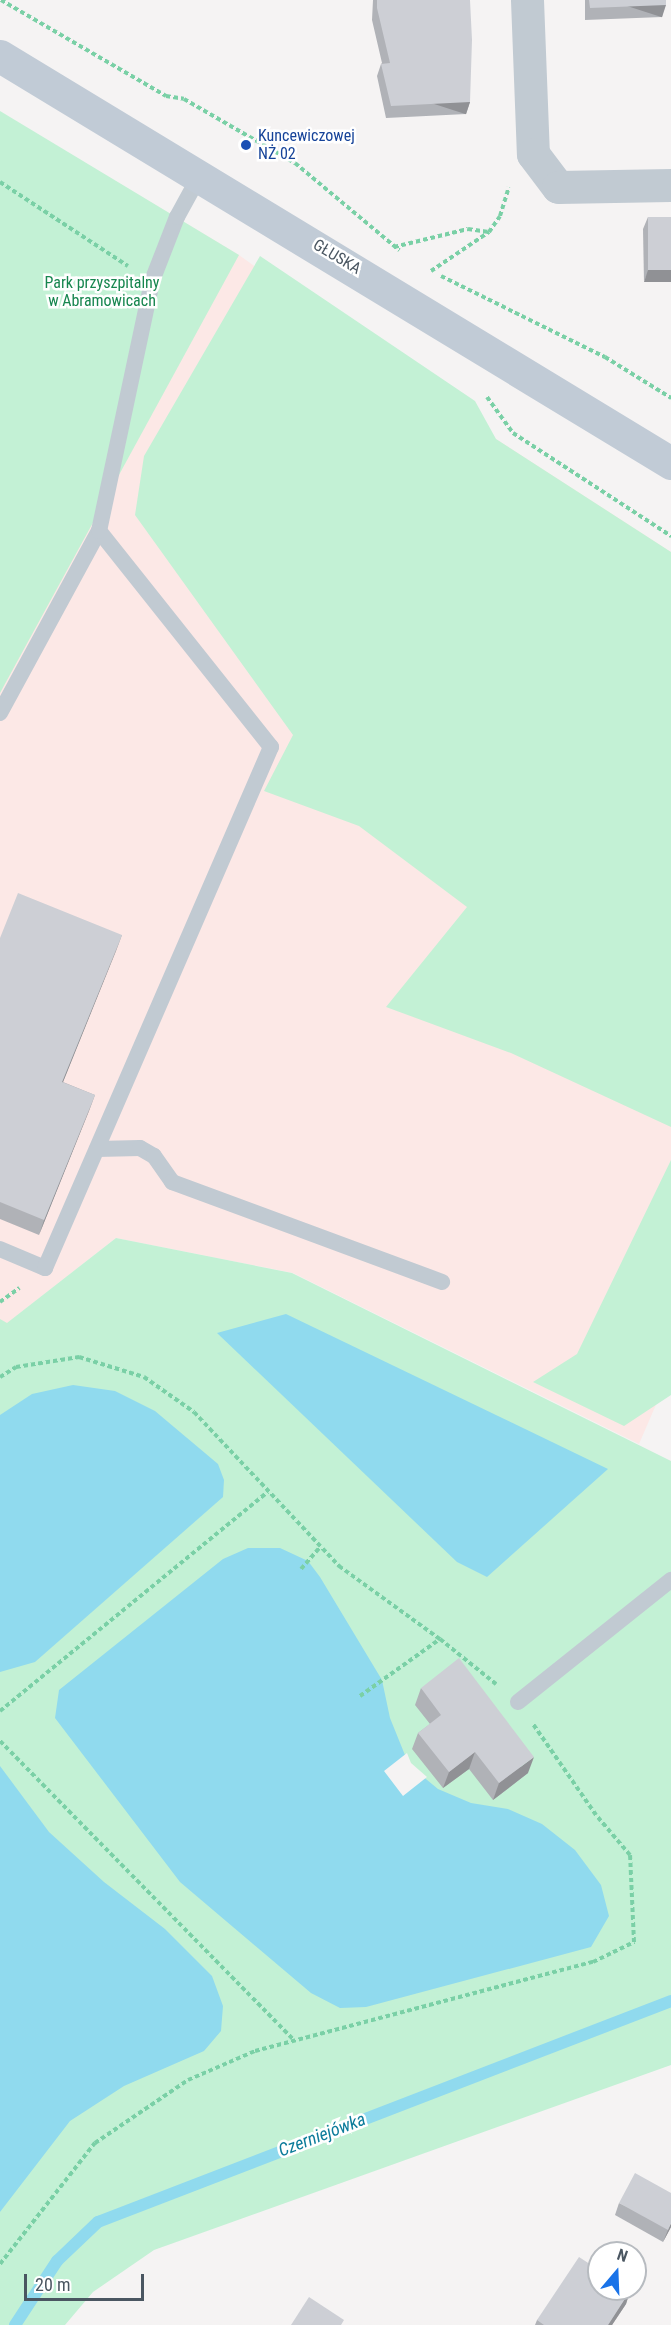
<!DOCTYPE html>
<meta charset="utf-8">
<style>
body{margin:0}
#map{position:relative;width:671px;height:2325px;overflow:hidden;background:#f5f3f3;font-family:"Roboto Condensed",sans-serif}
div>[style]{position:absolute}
.medical>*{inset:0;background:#fce8e6}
.green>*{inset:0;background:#c3f1d5}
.water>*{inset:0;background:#90daee}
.pier>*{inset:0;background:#f5f3f3}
.stream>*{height:12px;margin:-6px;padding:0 6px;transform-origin:6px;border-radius:6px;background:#90daee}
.path>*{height:4px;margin-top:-2px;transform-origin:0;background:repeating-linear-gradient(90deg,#7ad0a6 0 4.5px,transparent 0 7.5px)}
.lane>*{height:16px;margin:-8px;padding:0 8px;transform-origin:8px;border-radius:8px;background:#c1cad2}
.street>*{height:33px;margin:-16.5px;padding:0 16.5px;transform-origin:16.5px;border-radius:16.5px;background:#c1cad2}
.secondary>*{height:33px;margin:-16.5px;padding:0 16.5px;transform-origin:16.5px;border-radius:16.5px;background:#c1cbd6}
.wall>*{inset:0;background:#b0b2b7}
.shaded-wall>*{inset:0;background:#909195;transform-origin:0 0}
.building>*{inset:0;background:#cdcfd5;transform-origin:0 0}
.dots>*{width:16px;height:16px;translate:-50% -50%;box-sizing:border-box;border:3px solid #fff;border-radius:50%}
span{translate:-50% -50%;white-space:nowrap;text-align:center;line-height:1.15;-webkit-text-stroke:5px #fff;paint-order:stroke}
.transit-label{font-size:16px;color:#164399}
.left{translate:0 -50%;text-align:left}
.street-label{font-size:16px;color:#4a5661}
.park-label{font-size:16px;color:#17864f}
.water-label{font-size:18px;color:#0c7c9b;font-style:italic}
.north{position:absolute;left:587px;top:2241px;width:60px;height:60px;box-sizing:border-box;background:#fff;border:2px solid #b7bbc0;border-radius:50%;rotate:19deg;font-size:16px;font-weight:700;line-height:24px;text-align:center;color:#4a5661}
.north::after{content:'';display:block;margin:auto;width:21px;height:27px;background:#1a73e8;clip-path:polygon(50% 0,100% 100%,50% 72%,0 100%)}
.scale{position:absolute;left:24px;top:2274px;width:120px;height:27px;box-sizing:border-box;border:3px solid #4a5661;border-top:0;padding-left:8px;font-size:18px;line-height:21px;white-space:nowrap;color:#4a5661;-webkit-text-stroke:4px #fff;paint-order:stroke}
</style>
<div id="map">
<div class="medical">
<i style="clip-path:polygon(0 112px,239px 255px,496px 439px,671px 552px,671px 1370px,639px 1444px,293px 1273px,116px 1238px,0 1329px)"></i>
</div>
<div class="green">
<i style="clip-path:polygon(0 111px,239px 255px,0 693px)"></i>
<i style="clip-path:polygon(260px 256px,475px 401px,496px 439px,671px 552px,671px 1127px,511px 1053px,386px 1007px,467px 907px,359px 826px,264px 791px,293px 735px,135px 515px,144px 456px)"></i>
<i style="clip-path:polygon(671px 1160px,671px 1395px,624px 1426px,533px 1382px,577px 1354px)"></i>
<i style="clip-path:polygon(116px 1238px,292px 1273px,671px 1461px,671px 2065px,154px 2250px,93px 2292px,65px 2325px,0 2325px,0 1319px,7px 1323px)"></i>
</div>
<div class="water">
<i style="clip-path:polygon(286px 1314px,608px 1469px,487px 1577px,457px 1562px,217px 1333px)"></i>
<i style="clip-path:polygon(73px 1385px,115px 1391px,155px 1411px,218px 1464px,224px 1480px,223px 1497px,35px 1662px,0 1672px,0 1415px,32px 1394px)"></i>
<i style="clip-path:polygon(248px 1548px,280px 1548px,308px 1561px,320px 1577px,382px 1680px,390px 1718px,409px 1765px,438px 1789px,471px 1803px,508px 1809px,542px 1824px,575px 1850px,601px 1885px,609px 1916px,591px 1947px,366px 2007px,340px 2008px,311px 1993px,180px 1882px,55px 1718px,59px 1690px,223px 1559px)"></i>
<i style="clip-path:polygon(0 1766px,49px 1832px,104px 1882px,165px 1929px,212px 1976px,223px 2006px,221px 2031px,204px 2051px,124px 2086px,70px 2121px,0 2212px)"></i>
</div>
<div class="pier">
<i style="clip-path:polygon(407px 1753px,411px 1763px,427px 1777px,403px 1796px,384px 1771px)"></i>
</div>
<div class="stream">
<i style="left:15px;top:2325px;width:77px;rotate:-56.7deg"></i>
<i style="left:57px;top:2261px;width:57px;rotate:-43.6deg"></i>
<i style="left:98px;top:2222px;width:614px;rotate:-21.09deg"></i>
</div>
<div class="path">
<i style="left:1px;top:0;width:191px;rotate:30.2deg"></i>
<i style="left:166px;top:96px;width:18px;rotate:9deg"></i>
<i style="left:184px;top:99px;width:128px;rotate:30deg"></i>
<i style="left:295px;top:163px;width:136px;rotate:39.9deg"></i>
<i style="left:0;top:182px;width:153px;rotate:33.3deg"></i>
<i style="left:394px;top:247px;width:76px;rotate:-13.7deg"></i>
<i style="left:468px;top:229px;width:21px;rotate:8deg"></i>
<i style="left:431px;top:271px;width:70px;rotate:-33.9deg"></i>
<i style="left:489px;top:232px;width:19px;rotate:-55deg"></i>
<i style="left:500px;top:216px;width:30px;rotate:-73deg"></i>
<i style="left:441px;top:276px;width:183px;rotate:26.3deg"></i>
<i style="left:605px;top:357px;width:78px;rotate:31.8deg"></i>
<i style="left:487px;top:397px;width:44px;rotate:54.2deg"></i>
<i style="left:513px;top:433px;width:189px;rotate:33.1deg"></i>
<i style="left:0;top:1302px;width:24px;rotate:-36deg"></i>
<i style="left:0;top:1377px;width:19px;rotate:-32deg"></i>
<i style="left:16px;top:1367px;width:64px;rotate:-9deg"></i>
<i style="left:79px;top:1357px;width:68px;rotate:17.1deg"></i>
<i style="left:144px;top:1377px;width:61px;rotate:35deg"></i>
<i style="left:194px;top:1412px;width:212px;rotate:46.7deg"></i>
<i style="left:339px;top:1566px;width:125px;rotate:35.9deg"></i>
<i style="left:440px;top:1639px;width:72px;rotate:38.8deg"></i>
<i style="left:301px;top:1569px;width:29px;rotate:-49deg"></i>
<i style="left:360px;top:1696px;width:98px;rotate:-35.5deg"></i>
<i style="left:0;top:1711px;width:346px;rotate:-39.3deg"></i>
<i style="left:0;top:1741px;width:419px;rotate:45.5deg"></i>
<i style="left:0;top:2264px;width:154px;rotate:-51.9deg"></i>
<i style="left:95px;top:2143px;width:112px;rotate:-34.1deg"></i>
<i style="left:188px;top:2080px;width:73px;rotate:-23.4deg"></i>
<i style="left:255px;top:2051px;width:350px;rotate:-14.8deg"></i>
<i style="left:593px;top:1962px;width:46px;rotate:-26deg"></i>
<i style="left:634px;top:1942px;width:87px;rotate:-92.6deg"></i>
<i style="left:630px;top:1855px;width:52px;rotate:-130.4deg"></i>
<i style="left:596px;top:1815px;width:111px;rotate:-124.7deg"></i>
</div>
<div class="lane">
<i style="left:0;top:713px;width:207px;rotate:-61.5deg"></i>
<i style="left:97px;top:1149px;width:43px;rotate:-1.3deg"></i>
<i style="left:140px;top:1148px;width:16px;rotate:30deg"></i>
<i style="left:154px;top:1156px;width:32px;rotate:55deg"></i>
<i style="left:172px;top:1182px;width:288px;rotate:20.3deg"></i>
<i style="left:0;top:1249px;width:49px;rotate:22.9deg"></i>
<i style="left:45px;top:1268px;width:568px;rotate:-66.55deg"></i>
<i style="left:271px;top:747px;width:276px;rotate:-128.5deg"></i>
<i style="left:99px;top:531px;width:256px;rotate:-78deg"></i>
<i style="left:152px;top:281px;width:69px;rotate:-68.7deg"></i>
<i style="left:177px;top:217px;width:48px;rotate:-61.3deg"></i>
<i style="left:518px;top:1702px;width:196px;rotate:-38.6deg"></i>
</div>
<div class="street">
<i style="left:527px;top:0;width:154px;rotate:87.8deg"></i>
<i style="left:533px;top:154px;width:41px;rotate:52.9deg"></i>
<i style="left:558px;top:187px;width:113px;rotate:-1deg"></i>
</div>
<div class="secondary">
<i style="left:0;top:56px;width:785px;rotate:31.24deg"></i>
</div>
<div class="wall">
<i style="clip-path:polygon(373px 0,470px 0,470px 102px,466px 114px,386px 118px,377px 76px,381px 64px,382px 63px,372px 20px)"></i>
<i style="clip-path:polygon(585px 0,666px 0,662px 17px,585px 20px)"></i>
<i style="clip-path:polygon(648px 217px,671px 217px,644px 282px,643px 229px)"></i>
<i style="clip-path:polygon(122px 935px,63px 1082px,95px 1095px,39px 1235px,0 1219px,0 938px)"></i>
<i style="clip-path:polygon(421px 1688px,528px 1773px,493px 1800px,469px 1769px,443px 1788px,412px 1749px,418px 1733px,430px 1724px,415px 1705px)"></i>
<i style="clip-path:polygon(619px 2203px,671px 2227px,663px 2242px,615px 2215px)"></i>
<i style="clip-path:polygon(630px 2291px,626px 2304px,612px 2325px,535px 2325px,537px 2320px)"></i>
</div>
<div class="shaded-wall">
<i style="left:666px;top:5px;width:13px;height:76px;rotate:108deg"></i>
<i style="left:470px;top:102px;width:13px;height:79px;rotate:108deg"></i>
<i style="clip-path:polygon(648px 270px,671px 270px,671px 282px,644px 282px)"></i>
<i style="clip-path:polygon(122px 935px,116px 951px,57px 1097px,62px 1082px)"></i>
<i style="clip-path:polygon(95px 1095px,89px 1111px,39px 1235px,44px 1220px)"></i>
<i style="clip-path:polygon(475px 1752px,469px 1769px,443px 1788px,449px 1772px)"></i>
<i style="clip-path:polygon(534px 1757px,528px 1773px,493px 1800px,499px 1783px)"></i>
<i style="clip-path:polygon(671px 2223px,671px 2227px,663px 2242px,668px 2230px)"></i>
<i style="clip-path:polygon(630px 2291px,626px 2304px,612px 2325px,608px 2325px)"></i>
</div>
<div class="building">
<i style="clip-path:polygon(377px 0,470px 0,472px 40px,470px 102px,391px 106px,381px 64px,390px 63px,377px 8px)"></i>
<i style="clip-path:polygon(589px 0,666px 0,666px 5px,590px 8px)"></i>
<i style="left:648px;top:217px;width:23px;height:53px"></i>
<i style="clip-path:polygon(18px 893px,122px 935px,62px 1082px,95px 1095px,44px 1220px,0 1202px,0 938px)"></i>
<i style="clip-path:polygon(459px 1658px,534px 1757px,499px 1783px,475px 1752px,449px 1772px,418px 1733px,441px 1715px,421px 1688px)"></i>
<i style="clip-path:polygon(635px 2173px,671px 2193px,671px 2223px,668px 2230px,619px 2203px)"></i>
<i style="clip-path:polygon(579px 2257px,599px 2270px,599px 2289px,627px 2289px,630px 2291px,608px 2325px,544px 2325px,537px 2320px)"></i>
<i style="clip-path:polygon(309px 2297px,344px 2320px,341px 2325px,291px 2325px)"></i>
</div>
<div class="dots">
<i style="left:246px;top:145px;background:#1a4fb4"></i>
</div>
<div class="transit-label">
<span class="left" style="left:258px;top:145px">Kuncewiczowej<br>NŻ 02</span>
</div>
<div class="street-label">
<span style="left:337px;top:257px;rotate:31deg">GŁUSKA</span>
</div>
<div class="park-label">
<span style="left:102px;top:292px">Park przyszpitalny<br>w Abramowicach</span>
</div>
<div class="water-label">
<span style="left:322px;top:2135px;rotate:-21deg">Czerniejówka</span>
</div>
<div class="north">N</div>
<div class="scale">20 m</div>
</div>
